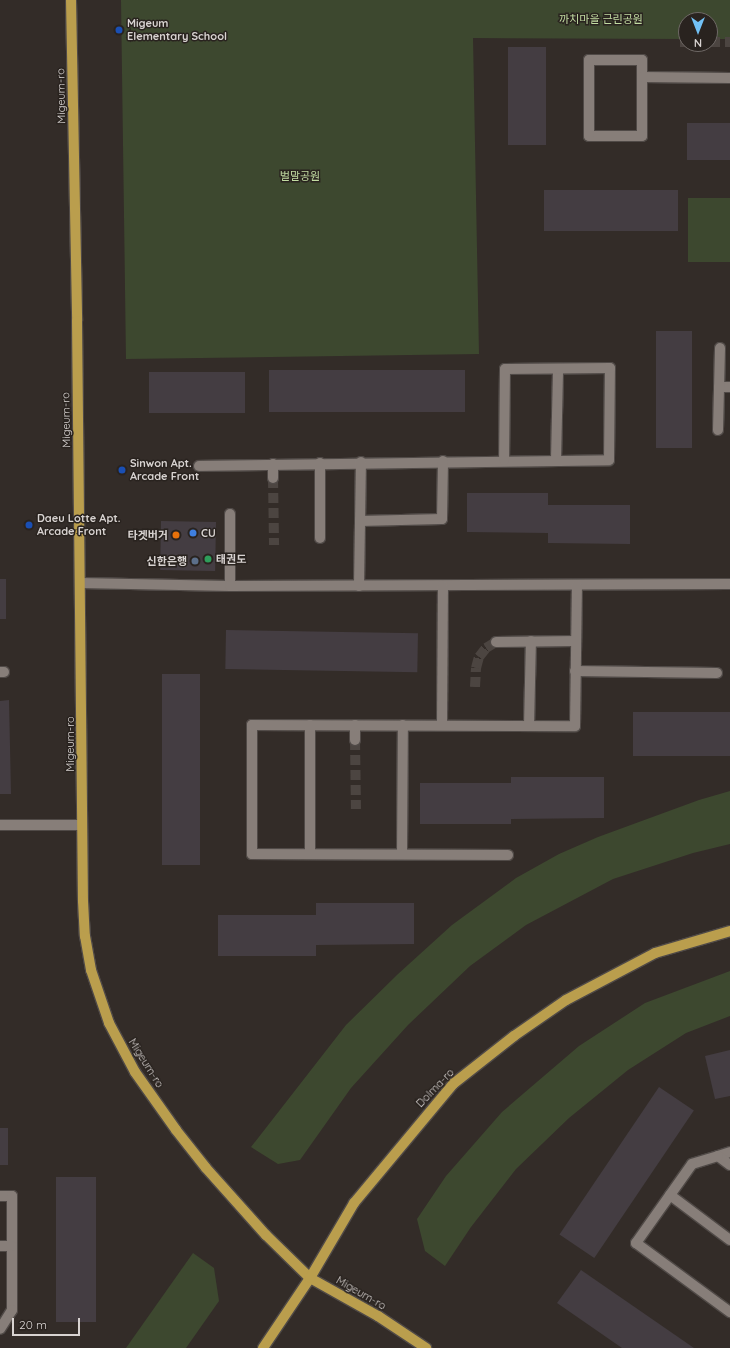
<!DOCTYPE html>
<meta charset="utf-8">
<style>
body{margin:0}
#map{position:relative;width:730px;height:1348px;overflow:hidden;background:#332c28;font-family:Quicksand,"Noto Sans KR",sans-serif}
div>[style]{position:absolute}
.green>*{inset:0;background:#3d482f;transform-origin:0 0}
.building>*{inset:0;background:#443d42;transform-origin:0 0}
.minor-tunnel>*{height:10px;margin-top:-5px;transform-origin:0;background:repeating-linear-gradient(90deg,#4c4541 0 10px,transparent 0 15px)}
.roads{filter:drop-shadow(1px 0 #504a47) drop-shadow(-1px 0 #504a47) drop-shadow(0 1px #504a47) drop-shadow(0 -1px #504a47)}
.minor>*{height:10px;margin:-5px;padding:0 5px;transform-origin:5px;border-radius:5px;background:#877e79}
.major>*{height:10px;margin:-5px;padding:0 5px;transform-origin:5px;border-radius:5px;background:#ba9e4d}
.dots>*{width:11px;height:11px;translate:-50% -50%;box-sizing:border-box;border:2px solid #29231f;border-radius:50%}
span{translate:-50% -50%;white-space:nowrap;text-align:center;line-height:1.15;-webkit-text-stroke:3px #29231f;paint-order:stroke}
.park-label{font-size:11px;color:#c2dca2}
.poi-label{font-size:11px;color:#d8d3d1;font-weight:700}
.left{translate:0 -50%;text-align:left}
.right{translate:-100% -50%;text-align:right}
.street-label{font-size:11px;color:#d8d3d1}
.north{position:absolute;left:678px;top:12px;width:40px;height:40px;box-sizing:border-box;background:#29231f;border:1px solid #6f6966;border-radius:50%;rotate:180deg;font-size:11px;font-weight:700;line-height:16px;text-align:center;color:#d8d3d1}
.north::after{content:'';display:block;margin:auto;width:14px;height:18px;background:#72c1f5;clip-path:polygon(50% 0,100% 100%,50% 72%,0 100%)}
.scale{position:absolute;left:12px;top:1318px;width:68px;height:18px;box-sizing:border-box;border:2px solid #d8d3d1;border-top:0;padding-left:5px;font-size:12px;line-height:14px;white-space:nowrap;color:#d8d3d1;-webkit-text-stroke:3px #29231f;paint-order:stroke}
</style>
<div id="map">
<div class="green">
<i style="clip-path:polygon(121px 0,730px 0,730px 39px,710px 39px,710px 20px,686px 20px,686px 39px,473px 38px,479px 354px,126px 359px)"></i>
<i style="left:688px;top:198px;width:42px;height:64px"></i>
<i style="clip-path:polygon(730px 791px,730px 844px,693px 853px,613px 879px,526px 925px,470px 966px,408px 1025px,351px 1088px,300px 1160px,278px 1164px,251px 1147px,346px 1025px,398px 974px,452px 925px,516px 878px,559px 854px,598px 837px,699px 800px)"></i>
<i style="clip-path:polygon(730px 971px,730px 1016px,686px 1033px,628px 1070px,569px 1118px,516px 1169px,471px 1227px,445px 1266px,425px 1251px,417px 1219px,446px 1176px,502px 1112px,579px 1046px,645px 1003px)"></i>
<i style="clip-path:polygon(193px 1253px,214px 1268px,219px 1301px,186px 1348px,126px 1348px)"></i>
</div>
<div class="building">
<i style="left:508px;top:47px;width:38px;height:98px"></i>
<i style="left:687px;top:123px;width:43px;height:37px"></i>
<i style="left:544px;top:190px;width:134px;height:41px"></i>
<i style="left:656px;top:331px;width:36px;height:117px"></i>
<i style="left:465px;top:370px;width:42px;height:196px;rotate:90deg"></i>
<i style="left:149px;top:372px;width:96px;height:41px"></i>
<i style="clip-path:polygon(467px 493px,548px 493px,548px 505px,630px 505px,630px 544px,548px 543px,548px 533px,467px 532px)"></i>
<i style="left:161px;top:521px;width:55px;height:49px;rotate:1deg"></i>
<i style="left:0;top:579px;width:6px;height:40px"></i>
<i style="left:226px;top:630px;width:192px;height:39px;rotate:1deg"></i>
<i style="left:162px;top:674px;width:38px;height:191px"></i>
<i style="clip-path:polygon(9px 700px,11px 794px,0 794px,0 701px)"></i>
<i style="left:633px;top:712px;width:97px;height:44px"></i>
<i style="clip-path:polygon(511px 777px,604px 777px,604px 818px,511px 819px,511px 824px,420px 824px,420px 783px,511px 783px)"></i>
<i style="clip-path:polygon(316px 903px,414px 903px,414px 944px,316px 945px,316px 956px,218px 956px,218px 915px,316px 915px)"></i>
<i style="clip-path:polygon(730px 1050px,730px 1096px,715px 1099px,705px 1056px)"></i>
<i style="left:659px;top:1087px;width:42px;height:178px;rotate:34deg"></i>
<i style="left:0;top:1128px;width:8px;height:37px"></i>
<i style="left:56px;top:1177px;width:40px;height:145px"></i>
<i style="clip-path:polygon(581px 1270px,694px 1348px,622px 1348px,557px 1303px)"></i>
</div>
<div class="minor-tunnel">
<i style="left:680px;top:42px;width:6px"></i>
<i style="left:710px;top:42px;width:20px"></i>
<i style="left:273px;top:478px;width:67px;rotate:89.1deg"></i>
<i style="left:475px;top:687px;width:19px;rotate:-87deg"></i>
<i style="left:476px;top:668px;width:11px;rotate:-75deg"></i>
<i style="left:479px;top:657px;width:11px;rotate:-52deg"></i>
<i style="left:486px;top:648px;width:12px;rotate:-31deg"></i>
<i style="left:355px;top:740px;width:69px;rotate:89.2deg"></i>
</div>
<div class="roads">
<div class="minor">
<i style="left:589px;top:60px;width:53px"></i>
<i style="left:642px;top:60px;width:76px;rotate:90deg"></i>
<i style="left:642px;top:136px;width:53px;rotate:180deg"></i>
<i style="left:589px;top:136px;width:76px;rotate:-90deg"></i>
<i style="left:642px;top:77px;width:88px;rotate:0.7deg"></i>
<i style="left:719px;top:387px;width:11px"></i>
<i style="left:718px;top:430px;width:82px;rotate:-88.6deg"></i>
<i style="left:556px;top:460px;width:91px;rotate:-88.7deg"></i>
<i style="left:320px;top:463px;width:75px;rotate:90deg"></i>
<i style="left:273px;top:464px;width:14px;rotate:90deg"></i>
<i style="left:199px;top:466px;width:410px;rotate:-0.8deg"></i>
<i style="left:609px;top:460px;width:92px;rotate:-89.4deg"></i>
<i style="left:610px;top:368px;width:105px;rotate:179.5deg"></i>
<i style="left:505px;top:369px;width:91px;rotate:90.6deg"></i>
<i style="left:230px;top:514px;width:72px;rotate:90deg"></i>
<i style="left:360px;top:521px;width:82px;rotate:-1.4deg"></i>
<i style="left:442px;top:519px;width:58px;rotate:-89deg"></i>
<i style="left:80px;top:583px;width:150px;rotate:1.1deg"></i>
<i style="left:230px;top:586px;width:500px;rotate:-0.23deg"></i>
<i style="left:359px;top:586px;width:124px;rotate:-89.1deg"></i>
<i style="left:496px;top:642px;width:80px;rotate:-0.7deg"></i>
<i style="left:575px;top:671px;width:142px;rotate:0.8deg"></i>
<i style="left:0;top:672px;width:4px"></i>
<i style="left:310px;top:725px;width:129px;rotate:90deg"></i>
<i style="left:355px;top:725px;width:15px;rotate:90deg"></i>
<i style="left:442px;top:725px;width:139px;rotate:-89.6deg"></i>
<i style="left:529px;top:726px;width:85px;rotate:-88.7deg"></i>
<i style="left:0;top:825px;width:82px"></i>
<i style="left:402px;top:854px;width:129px;rotate:-89.6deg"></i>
<i style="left:508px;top:855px;width:256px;rotate:-179.8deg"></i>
<i style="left:252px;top:854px;width:129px;rotate:-90deg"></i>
<i style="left:252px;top:725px;width:323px;rotate:0.2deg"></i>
<i style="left:575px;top:726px;width:141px;rotate:-89.2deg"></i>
<i style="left:718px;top:1156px;width:13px;rotate:-18deg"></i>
<i style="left:730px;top:1165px;width:15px;rotate:-143deg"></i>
<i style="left:718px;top:1156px;width:27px;rotate:163deg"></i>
<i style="left:692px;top:1164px;width:97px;rotate:125.3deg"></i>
<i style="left:636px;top:1243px;width:117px;rotate:36.3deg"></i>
<i style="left:670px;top:1195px;width:75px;rotate:36.9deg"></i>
<i style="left:0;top:1196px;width:12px"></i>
<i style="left:12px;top:1196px;width:114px;rotate:90deg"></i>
<i style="left:12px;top:1310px;width:22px;rotate:122deg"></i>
<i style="left:0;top:1246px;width:12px"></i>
</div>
<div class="major">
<i style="left:71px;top:0;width:321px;rotate:88.9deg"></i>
<i style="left:77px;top:321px;width:580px;rotate:89.41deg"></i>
<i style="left:83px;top:901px;width:35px;rotate:87deg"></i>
<i style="left:85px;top:936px;width:35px;rotate:80deg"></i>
<i style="left:91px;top:970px;width:56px;rotate:71.2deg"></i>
<i style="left:109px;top:1023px;width:55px;rotate:62deg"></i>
<i style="left:135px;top:1072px;width:71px;rotate:54.7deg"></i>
<i style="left:176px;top:1130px;width:48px;rotate:51.7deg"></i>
<i style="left:206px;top:1168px;width:90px;rotate:48.2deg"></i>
<i style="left:266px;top:1235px;width:62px;rotate:44.3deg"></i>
<i style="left:310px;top:1278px;width:78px;rotate:29.2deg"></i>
<i style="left:378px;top:1316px;width:58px;rotate:33.7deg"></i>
<i style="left:263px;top:1348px;width:84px;rotate:-56.1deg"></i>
<i style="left:310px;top:1278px;width:87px;rotate:-59.6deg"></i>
<i style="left:354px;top:1203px;width:155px;rotate:-50.2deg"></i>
<i style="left:453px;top:1084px;width:78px;rotate:-38.2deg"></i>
<i style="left:514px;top:1036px;width:63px;rotate:-34.7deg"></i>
<i style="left:566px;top:1000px;width:101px;rotate:-27.8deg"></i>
<i style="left:655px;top:953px;width:78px;rotate:-16.3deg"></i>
</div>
</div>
<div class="dots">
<i style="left:119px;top:30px;background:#1a4fb4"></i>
<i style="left:122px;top:470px;background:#1a4fb4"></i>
<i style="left:29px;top:525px;background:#1a4fb4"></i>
<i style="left:193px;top:533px;background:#3f7fe0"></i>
<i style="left:176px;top:535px;background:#e8710a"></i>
<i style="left:208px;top:559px;background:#2e9e5b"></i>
<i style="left:195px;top:561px;background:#5c6f8a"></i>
</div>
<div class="park-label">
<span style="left:601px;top:19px">까치마을 근린공원</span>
<span style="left:300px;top:176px">벌말공원</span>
</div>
<div class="poi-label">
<span class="left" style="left:127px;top:30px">Migeum<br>Elementary School</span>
<span class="left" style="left:130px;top:470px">Sinwon Apt.<br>Arcade Front</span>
<span class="left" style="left:37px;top:525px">Daeu Lotte Apt.<br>Arcade Front</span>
<span class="left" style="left:201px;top:533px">CU</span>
<span class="right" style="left:168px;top:535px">타겟버거</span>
<span class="left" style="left:216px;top:559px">태권도</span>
<span class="right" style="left:187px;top:561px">신한은행</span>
</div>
<div class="street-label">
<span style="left:61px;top:96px;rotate:-91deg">Migeum-ro</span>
<span style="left:66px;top:420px;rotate:-91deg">Migeum-ro</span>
<span style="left:70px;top:744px;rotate:-90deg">Migeum-ro</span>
<span style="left:146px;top:1063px;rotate:58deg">Migeum-ro</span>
<span style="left:435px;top:1088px;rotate:-46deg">Dolma-ro</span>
<span style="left:361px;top:1293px;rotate:30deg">Migeum-ro</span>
</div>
<div class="north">N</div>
<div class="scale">20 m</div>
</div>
